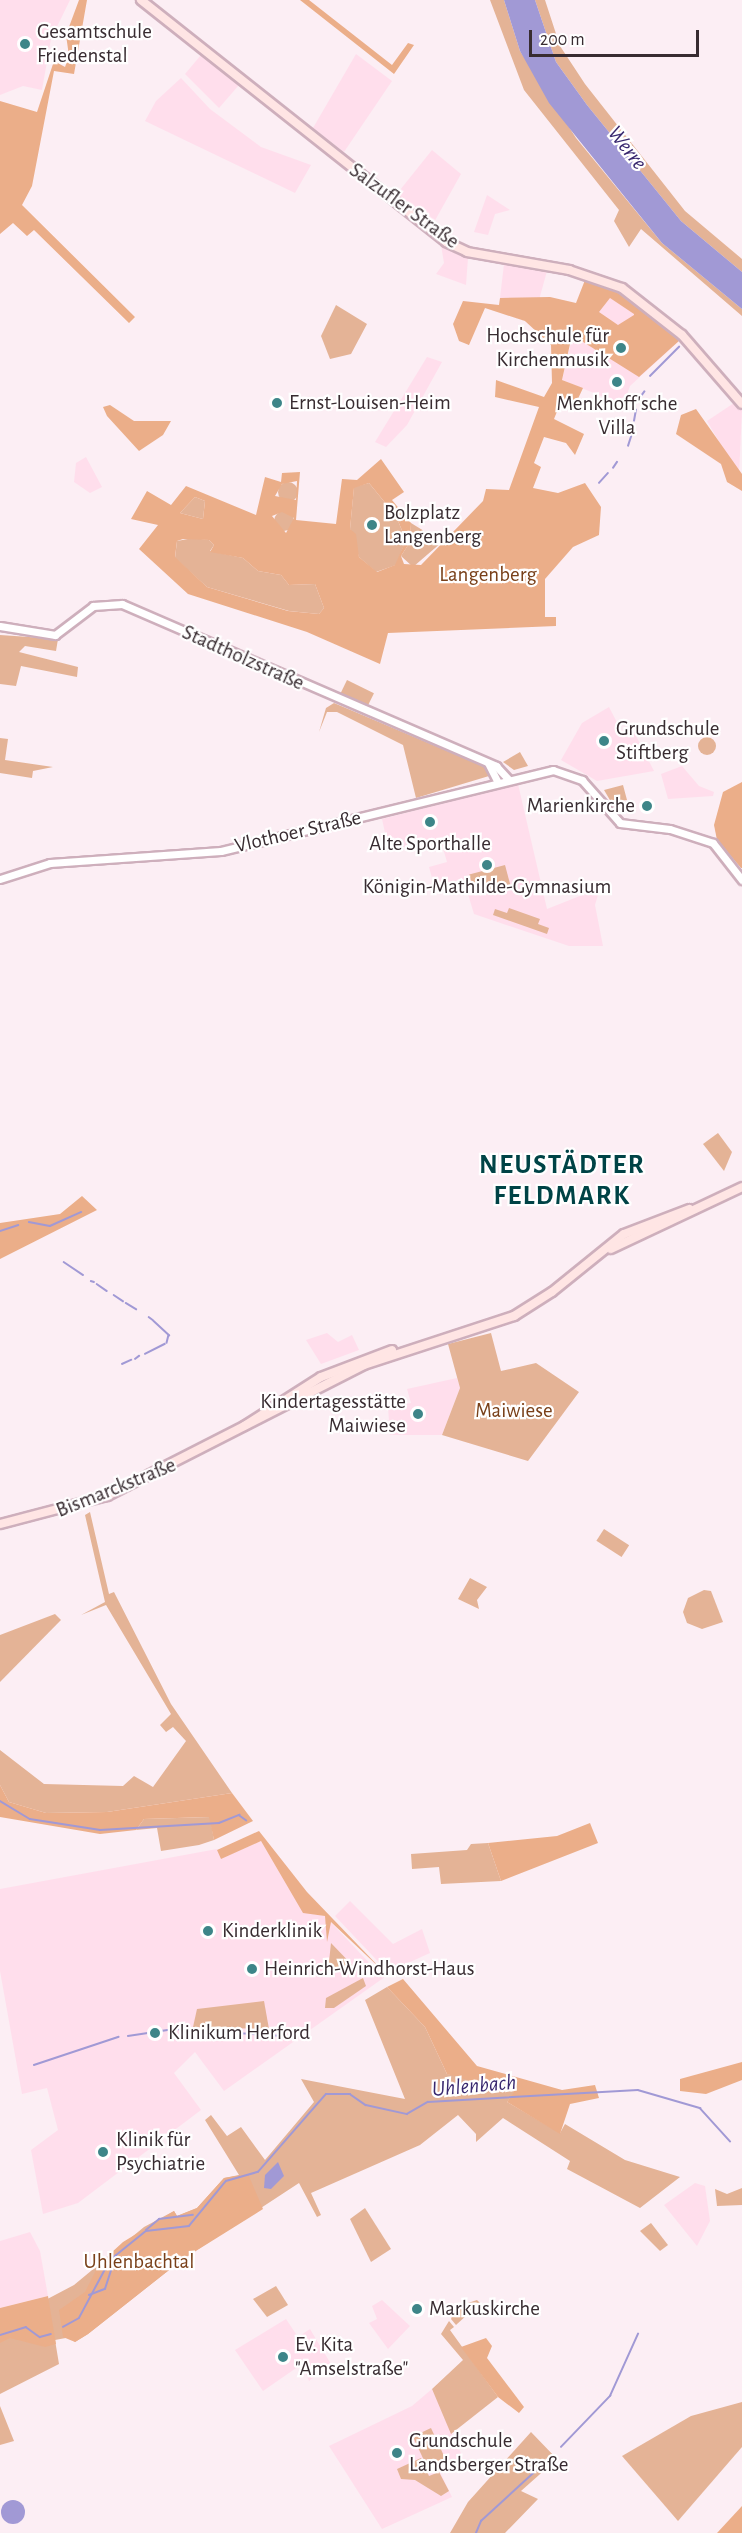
<!DOCTYPE html>
<meta charset="utf-8">
<style>
body{margin:0}
#map{position:relative;width:742px;height:2533px;overflow:hidden;background:#fceef4;font-family:"Alegreya Sans",sans-serif}
div>[style]{position:absolute}
.built>*{inset:0;background:#ffdeec}
.green>*{inset:0;background:#e4b396;transform-origin:0 0}
.round{border-radius:50%}
.forest>*{inset:0;background:#ebae89}
.water>*{inset:0;background:#a199d5}
.stream>*{height:1.5px;margin:-0.75px;padding:0 0.75px;transform-origin:0.75px;border-radius:0.75px;background:#a199d5}
.roads{filter:drop-shadow(2px 0 #ceafbc) drop-shadow(-2px 0 #ceafbc) drop-shadow(0 2px #ceafbc) drop-shadow(0 -2px #ceafbc)}
.tertiary>*{height:7px;margin:-3.5px;padding:0 3.5px;transform-origin:3.5px;border-radius:3.5px;background:#fff}
.secondary>*{height:8px;margin:-4px;padding:0 4px;transform-origin:4px;border-radius:4px;background:#ffe5e4}
.dots>*{width:16px;height:16px;translate:-50% -50%;box-sizing:border-box;border:3px solid #fff;border-radius:50%}
span{translate:-50% -50%;white-space:nowrap;text-align:center;line-height:1.15;-webkit-text-stroke:4.5px #fff;paint-order:stroke}
.poi-label{font-size:21px;color:#382c31}
.left{translate:0 -50%;text-align:left}
.right{translate:-100% -50%;text-align:right}
.street-label{font-size:21px;color:#382c31}
.park-label{font-size:21px;color:#794019}
.water-label{font-size:22px;color:#39286f;font-style:italic}
.district-label{font-size:27px;color:#004346;font-weight:700;letter-spacing:1.5px}
.scale{position:absolute;left:529px;top:30px;width:170px;height:27px;box-sizing:border-box;border:3px solid #382c31;border-top:0;padding-left:8px;font-size:18px;line-height:21px;white-space:nowrap;color:#382c31;-webkit-text-stroke:4px #fff;paint-order:stroke}
</style>
<div id="map">
<div class="built">
<i style="clip-path:polygon(0 0,70px 0,51px 39px,42px 90px,23px 86px,0 95px)"></i>
<i style="clip-path:polygon(356px 54px,392px 81px,344px 152px,313px 128px)"></i>
<i style="clip-path:polygon(201px 55px,239px 85px,219px 108px,185px 74px)"></i>
<i style="clip-path:polygon(181px 78px,210px 109px,261px 147px,311px 165px,295px 193px,145px 121px,156px 101px)"></i>
<i style="clip-path:polygon(432px 150px,461px 174px,433px 224px,396px 195px)"></i>
<i style="clip-path:polygon(487px 195px,510px 210px,495px 214px,488px 235px,474px 232px)"></i>
<i style="clip-path:polygon(441px 245px,468px 258px,466px 285px,436px 274px,444px 263px)"></i>
<i style="clip-path:polygon(504px 264px,547px 271px,539px 300px,500px 298px)"></i>
<i style="clip-path:polygon(608px 294px,680px 340px,630px 386px,623px 405px,562px 380px,573px 334px)"></i>
<i style="clip-path:polygon(427px 357px,442px 362px,407px 425px,386px 447px,375px 442px)"></i>
<i style="clip-path:polygon(734px 403px,742px 410px,739px 476px,707px 421px)"></i>
<i style="clip-path:polygon(86px 457px,102px 487px,90px 493px,74px 482px,76px 463px)"></i>
<i style="clip-path:polygon(609px 707px,623px 734px,633px 730px,654px 771px,597px 781px,561px 760px,582px 723px)"></i>
<i style="clip-path:polygon(682px 766px,699px 786px,714px 792px,713px 796px,668px 799px,661px 774px)"></i>
<i style="clip-path:polygon(518px 784px,547px 909px,600px 888px,595px 905px,603px 946px,569px 946px,474px 914px,464px 881px,435px 889px,429px 867px,447px 862px,440px 838px,389px 851px,382px 819px)"></i>
<i style="clip-path:polygon(327px 1333px,338px 1342px,352px 1335px,359px 1350px,321px 1364px,306px 1340px)"></i>
<i style="clip-path:polygon(457px 1378px,460px 1388px,442px 1435px,390px 1435px,388px 1407px,411px 1403px,407px 1389px)"></i>
<i style="clip-path:polygon(261px 1841px,303px 1912px,325px 1916px,375px 1969px,389px 1974px,224px 2091px,195px 2052px,174px 2073px,201px 2110px,78px 2203px,43px 2214px,31px 2150px,58px 2130px,47px 2088px,22px 2094px,0 1971px,0 1889px,217px 1849px,222px 1858px)"></i>
<i style="clip-path:polygon(350px 1901px,393px 1944px,422px 1929px,430px 1953px,388px 1972px,335px 1916px)"></i>
<i style="clip-path:polygon(695px 2183px,705px 2186px,710px 2221px,697px 2246px,664px 2205px)"></i>
<i style="clip-path:polygon(30px 2232px,40px 2251px,48px 2296px,0 2308px,0 2241px)"></i>
<i style="clip-path:polygon(382px 2300px,410px 2326px,388px 2349px,369px 2323px,377px 2319px,372px 2306px)"></i>
<i style="clip-path:polygon(286px 2319px,298px 2337px,310px 2329px,331px 2364px,309px 2381px,302px 2364px,263px 2391px,235px 2350px)"></i>
<i style="clip-path:polygon(432px 2389px,464px 2460px,440px 2472px,452px 2497px,382px 2529px,329px 2446px,412px 2406px)"></i>
</div>
<div class="green">
<i style="clip-path:polygon(490px 0,504px 0,520px 51px,576px 138px,662px 243px,742px 309px,742px 316px,641px 229px,629px 247px,614px 221px,619px 210px,524px 90px)"></i>
<i style="clip-path:polygon(535px 0,545px 0,560px 46px,585px 84px,685px 211px,742px 259px,742px 272px,681px 221px,587px 105px,556px 62px)"></i>
<i style="clip-path:polygon(336px 305px,367px 324px,351px 354px,330px 359px,321px 336px)"></i>
<i class="round" style="left:278px;top:482px;width:20px;height:20px"></i>
<i style="clip-path:polygon(369px 483px,396px 516px,406px 540px,396px 565px,376px 572px,359px 557px,350px 529px,354px 487px)"></i>
<i style="clip-path:polygon(195px 497px,205px 501px,203px 519px,180px 513px)"></i>
<i class="round" style="left:274px;top:511px;width:20px;height:20px"></i>
<i style="clip-path:polygon(411px 523px,442px 542px,413px 567px,401px 556px,410px 542px)"></i>
<i style="clip-path:polygon(193px 538px,209px 540px,214px 545px,210px 551px,243px 558px,258px 571px,281px 575px,289px 585px,315px 584px,324px 608px,319px 614px,289px 611px,207px 587px,175px 558px,177px 541px)"></i>
<i style="clip-path:polygon(0 635px,58px 639px,56px 651px,25px 646px,19px 652px,78px 667px,77px 677px,21px 666px,16px 686px,0 684px)"></i>
<i style="left:347px;top:680px;width:30px;height:16px;rotate:26deg"></i>
<i style="clip-path:polygon(334px 703px,485px 767px,489px 776px,416px 798px,403px 745px,337px 712px,327px 712px,319px 732px,326px 708px)"></i>
<i class="round" style="left:698px;top:737px;width:18px;height:18px"></i>
<i style="clip-path:polygon(0 738px,8px 739px,5px 760px,53px 767px,33px 771px,32px 778px,0 773px)"></i>
<i style="clip-path:polygon(520px 752px,528px 766px,514px 770px,503px 762px)"></i>
<i style="clip-path:polygon(623px 785px,627px 800px,618px 801px,617px 812px,604px 790px)"></i>
<i style="left:505px;top:865px;width:20px;height:37px;rotate:75deg"></i>
<i style="clip-path:polygon(509px 908px,540px 919px,538px 924px,549px 928px,547px 934px,493px 915px,495px 909px,507px 913px)"></i>
<i style="clip-path:polygon(718px 1133px,732px 1152px,724px 1171px,703px 1144px)"></i>
<i style="clip-path:polygon(491px 1333px,501px 1371px,536px 1363px,579px 1392px,528px 1461px,442px 1435px,460px 1388px,448px 1344px)"></i>
<i style="clip-path:polygon(90px 1512px,109px 1594px,114px 1592px,171px 1704px,232px 1793px,107px 1812px,46px 1813px,9px 1802px,0 1785px,0 1750px,44px 1784px,123px 1786px,134px 1776px,153px 1787px,186px 1741px,173px 1727px,166px 1732px,160px 1725px,171px 1714px,106px 1605px,81px 1615px,105px 1602px,85px 1515px)"></i>
<i style="left:604px;top:1529px;width:30px;height:14px;rotate:33deg"></i>
<i style="clip-path:polygon(470px 1578px,487px 1587px,477px 1600px,479px 1609px,458px 1599px)"></i>
<i style="clip-path:polygon(704px 1590px,711px 1591px,723px 1622px,702px 1629px,687px 1623px,683px 1612px,688px 1598px)"></i>
<i style="clip-path:polygon(55px 1614px,61px 1620px,0 1682px,0 1635px)"></i>
<i style="clip-path:polygon(210px 1817px,214px 1840px,199px 1845px,161px 1851px,157px 1828px,136px 1830px,144px 1819px)"></i>
<i style="clip-path:polygon(488px 1843px,501px 1881px,441px 1884px,439px 1867px,412px 1869px,411px 1854px,467px 1850px,471px 1844px)"></i>
<i style="clip-path:polygon(331px 1943px,356px 1969px,319px 1973px,328px 1971px)"></i>
<i style="clip-path:polygon(363px 1978px,366px 1986px,334px 2008px,325px 2008px,326px 1998px)"></i>
<i style="clip-path:polygon(387px 1987px,425px 2027px,447px 2074px,479px 2077px,515px 2092px,507px 2102px,560px 2133px,565px 2124px,625px 2160px,680px 2177px,640px 2208px,567px 2169px,570px 2161px,503px 2118px,476px 2142px,476px 2134px,458px 2115px,420px 2145px,311px 2193px,321px 2215px,317px 2217px,299px 2183px,183px 2259px,88px 2334px,75px 2342px,71px 2337px,55px 2340px,59px 2364px,0 2394px,0 2324px,74px 2285px,144px 2227px,174px 2211px,177px 2216px,197px 2208px,224px 2178px,239px 2175px,205px 2120px,211px 2115px,227px 2136px,241px 2127px,265px 2160px,314px 2102px,301px 2079px,405px 2099px,365px 2000px)"></i>
<i style="clip-path:polygon(264px 2001px,269px 2029px,193px 2027px,197px 2009px)"></i>
<i style="clip-path:polygon(742px 2188px,742px 2205px,717px 2206px,715px 2189px,727px 2194px)"></i>
<i style="clip-path:polygon(365px 2208px,391px 2249px,371px 2262px,350px 2219px)"></i>
<i style="clip-path:polygon(651px 2223px,668px 2245px,660px 2251px,640px 2231px)"></i>
<i style="clip-path:polygon(276px 2286px,288px 2305px,267px 2317px,253px 2299px)"></i>
<i style="clip-path:polygon(477px 2300px,480px 2303px,456px 2325px,451px 2319px,456px 2307px)"></i>
<i style="clip-path:polygon(449px 2321px,454px 2327px,450px 2330px,498px 2397px,451px 2434px,432px 2389px,463px 2360px,441px 2334px)"></i>
<i style="clip-path:polygon(742px 2402px,742px 2447px,678px 2521px,622px 2456px,691px 2416px)"></i>
<i style="clip-path:polygon(0 2406px,14px 2441px,0 2445px)"></i>
<i style="left:431px;top:2428px;width:38px;height:20px;rotate:65deg"></i>
<i style="clip-path:polygon(531px 2432px,557px 2459px,521px 2491px,538px 2499px,505px 2533px,450px 2533px,468px 2502px)"></i>
<i style="clip-path:polygon(421px 2458px,429px 2476px,439px 2472px,449px 2491px,441px 2496px,415px 2480px,401px 2479px,397px 2469px)"></i>
</div>
<div class="forest">
<i style="clip-path:polygon(79px 0,87px 0,74px 74px,54px 71px,32px 186px,22px 205px,135px 317px,129px 323px,34px 230px,27px 236px,13px 223px,0 234px,0 101px,37px 112px,54px 61px,65px 67px,69px 56px,66px 35px)"></i>
<i style="clip-path:polygon(300px 0,309px 0,392px 65px,408px 43px,414px 45px,394px 74px)"></i>
<i style="clip-path:polygon(evenodd,585px 280px,627px 296px,680px 340px,639px 377px,572px 335px,562px 380px,583px 388px,576px 403px,562px 399px,554px 419px,584px 434px,575px 455px,566px 443px,544px 437px,534px 463px,541px 467px,533px 488px,558px 493px,585px 483px,601px 507px,599px 535px,573px 547px,545px 579px,545px 617px,556px 617px,556px 626px,388px 633px,380px 664px,307px 632px,188px 594px,139px 549px,158px 525px,131px 519px,147px 491px,171px 505px,186px 486px,256px 515px,265px 477px,281px 482px,282px 473px,300px 472px,296px 520px,336px 524px,342px 479px,357px 480px,381px 459px,404px 492px,392px 500px,411px 523px,410px 542px,401px 556px,404px 564px,421px 565px,483px 501px,486px 489px,509px 490px,539px 407px,495px 397px,496px 380px,544px 397px,552px 383px,551px 345px,525px 321px,485px 308px,469px 345px,459px 341px,453px 324px,463px 301px,499px 305px,500px 298px,550px 297px,576px 303px,585px 280px,610px 298px,634px 314px,634px 315px,618px 325px,599px 312px,610px 298px,585px 280px,297px 481px,296px 500px,275px 496px,282px 484px,297px 481px,585px 280px,369px 483px,396px 516px,406px 540px,395px 565px,377px 572px,359px 557px,356px 534px,350px 529px,354px 488px,369px 483px,585px 280px,195px 497px,205px 501px,203px 519px,180px 513px,195px 497px,585px 280px,282px 512px,294px 518px,286px 533px,272px 516px,282px 512px,585px 280px,183px 539px,209px 540px,214px 545px,210px 552px,243px 558px,258px 571px,281px 575px,289px 585px,315px 584px,324px 608px,319px 614px,288px 611px,207px 587px,175px 557px,177px 541px,183px 539px)"></i>
<i style="clip-path:polygon(110px 405px,134px 421px,171px 421px,163px 435px,139px 451px,107px 416px,103px 407px)"></i>
<i style="clip-path:polygon(696px 409px,742px 474px,742px 491px,727px 482px,721px 464px,676px 434px,681px 415px)"></i>
<i style="clip-path:polygon(742px 782px,742px 868px,741px 868px,717px 840px,714px 825px,723px 792px)"></i>
<i style="clip-path:polygon(82px 1196px,97px 1210px,0 1259px,0 1223px,60px 1214px)"></i>
<i style="clip-path:polygon(0 1785px,9px 1802px,46px 1813px,107px 1812px,232px 1793px,253px 1821px,214px 1840px,209px 1817px,144px 1819px,136px 1830px,100px 1834px,0 1817px)"></i>
<i style="clip-path:polygon(590px 1823px,598px 1843px,501px 1881px,488px 1843px,557px 1836px)"></i>
<i style="clip-path:polygon(259px 1831px,307px 1892px,383px 1971px,331px 1922px,327px 1942px,325px 1916px,303px 1913px,261px 1841px,221px 1859px,217px 1850px)"></i>
<i style="clip-path:polygon(403px 1979px,477px 2066px,562px 2090px,595px 2085px,599px 2098px,570px 2104px,560px 2134px,507px 2102px,514px 2092px,479px 2077px,475px 2082px,447px 2074px,425px 2027px,387px 1987px)"></i>
<i style="clip-path:polygon(742px 2062px,742px 2080px,706px 2094px,680px 2091px,680px 2079px)"></i>
<i style="clip-path:polygon(248px 2174px,263px 2209px,183px 2259px,88px 2334px,75px 2342px,63px 2337px,59px 2310px,85px 2292px,99px 2264px,123px 2242px,174px 2211px,177px 2216px,197px 2208px,224px 2178px)"></i>
<i style="clip-path:polygon(48px 2296px,56px 2344px,45px 2347px,10px 2338px,0 2343px,0 2308px)"></i>
<i style="clip-path:polygon(486px 2338px,492px 2346px,487px 2358px,524px 2407px,519px 2413px,498px 2397px,461px 2347px)"></i>
<i style="clip-path:polygon(742px 2506px,742px 2533px,717px 2533px)"></i>
</div>
<div class="water">
<i style="clip-path:polygon(504px 0,535px 0,556px 62px,587px 105px,681px 221px,742px 272px,742px 309px,662px 243px,549px 103px,520px 51px)"></i>
<i style="clip-path:polygon(278px 2162px,284px 2176px,271px 2189px,264px 2188px,265px 2175px)"></i>
<i class="round" style="left:1px;top:2500px;width:24px;height:24px"></i>
</div>
<div class="stream">
<i style="left:650px;top:376px;width:41px;rotate:-45deg"></i>
<i style="left:639px;top:399px;width:9px;rotate:-54deg"></i>
<i style="left:634px;top:421px;width:11px;rotate:-80deg"></i>
<i style="left:628px;top:446px;width:13px;rotate:-72deg"></i>
<i style="left:613px;top:468px;width:7px;rotate:-56deg"></i>
<i style="left:599px;top:483px;width:13px;rotate:-48deg"></i>
<i style="left:29px;top:1222px;width:21px;rotate:11deg"></i>
<i style="left:50px;top:1226px;width:34px;rotate:-24deg"></i>
<i style="left:0;top:1231px;width:19px;rotate:-18deg"></i>
<i style="left:64px;top:1262px;width:23px;rotate:34deg"></i>
<i style="left:91px;top:1281px;width:3px;rotate:18deg"></i>
<i style="left:97px;top:1284px;width:12px;rotate:35deg"></i>
<i style="left:114px;top:1295px;width:11px;rotate:34deg"></i>
<i style="left:126px;top:1303px;width:12px;rotate:31deg"></i>
<i style="left:149px;top:1317px;width:5px;rotate:37deg"></i>
<i style="left:154px;top:1321px;width:21px;rotate:43deg"></i>
<i style="left:169px;top:1335px;width:8px;rotate:104deg"></i>
<i style="left:145px;top:1354px;width:22px;rotate:-27deg"></i>
<i style="left:135px;top:1359px;width:5px;rotate:-37deg"></i>
<i style="left:122px;top:1364px;width:10px;rotate:-24deg"></i>
<i style="left:0;top:1801px;width:35px;rotate:31deg"></i>
<i style="left:30px;top:1819px;width:71px;rotate:8.9deg"></i>
<i style="left:100px;top:1830px;width:119px;rotate:-3.4deg"></i>
<i style="left:219px;top:1823px;width:22px;rotate:-22deg"></i>
<i style="left:239px;top:1815px;width:9px;rotate:36deg"></i>
<i style="left:128px;top:2036px;width:48px;rotate:-8.5deg"></i>
<i style="left:175px;top:2029px;width:107px;rotate:3.7deg"></i>
<i style="left:34px;top:2065px;width:89px;rotate:-18.4deg"></i>
<i style="left:146px;top:2230px;width:17px;rotate:-40deg"></i>
<i style="left:159px;top:2219px;width:34px;rotate:-7deg"></i>
<i style="left:89px;top:2295px;width:17px;rotate:-21deg"></i>
<i style="left:105px;top:2289px;width:35px;rotate:-72deg"></i>
<i style="left:63px;top:2327px;width:18px;rotate:-29deg"></i>
<i style="left:79px;top:2318px;width:66px;rotate:-61.9deg"></i>
<i style="left:110px;top:2260px;width:46px;rotate:-38.9deg"></i>
<i style="left:146px;top:2231px;width:43px;rotate:-6.6deg"></i>
<i style="left:189px;top:2226px;width:58px;rotate:-50.6deg"></i>
<i style="left:226px;top:2181px;width:33px;rotate:-16deg"></i>
<i style="left:258px;top:2172px;width:103px;rotate:-48.9deg"></i>
<i style="left:326px;top:2094px;width:24px"></i>
<i style="left:350px;top:2094px;width:19px;rotate:35deg"></i>
<i style="left:366px;top:2105px;width:42px;rotate:12.4deg"></i>
<i style="left:407px;top:2114px;width:24px;rotate:-30deg"></i>
<i style="left:428px;top:2102px;width:210px;rotate:-3.3deg"></i>
<i style="left:638px;top:2090px;width:65px;rotate:16.2deg"></i>
<i style="left:700px;top:2108px;width:45px;rotate:47.7deg"></i>
<i style="left:0;top:2335px;width:27px;rotate:-17deg"></i>
<i style="left:26px;top:2327px;width:17px;rotate:36deg"></i>
<i style="left:40px;top:2337px;width:11px;rotate:-15deg"></i>
<i style="left:561px;top:2447px;width:71px;rotate:-46.1deg"></i>
<i style="left:610px;top:2396px;width:68px;rotate:-65.7deg"></i>
<i style="left:476px;top:2533px;width:13px;rotate:-67deg"></i>
<i style="left:481px;top:2521px;width:96px;rotate:-42.5deg"></i>
</div>
<div class="roads">
<div class="tertiary">
<i style="left:0;top:626px;width:56px;rotate:9.3deg"></i>
<i style="left:55px;top:635px;width:48px;rotate:-37.3deg"></i>
<i style="left:93px;top:606px;width:29px;rotate:-4deg"></i>
<i style="left:122px;top:604px;width:408px;rotate:23.4deg"></i>
<i style="left:496px;top:766px;width:19px;rotate:47deg"></i>
<i style="left:488px;top:763px;width:22px;rotate:63deg"></i>
<i style="left:0;top:879px;width:52px;rotate:-17.7deg"></i>
<i style="left:50px;top:863px;width:171px;rotate:-4deg"></i>
<i style="left:221px;top:851px;width:342px;rotate:-13.7deg"></i>
<i style="left:553px;top:770px;width:31px;rotate:19deg"></i>
<i style="left:582px;top:780px;width:57px;rotate:48.5deg"></i>
<i style="left:620px;top:823px;width:50px;rotate:6.8deg"></i>
<i style="left:670px;top:829px;width:45px;rotate:18deg"></i>
<i style="left:713px;top:843px;width:47px;rotate:51.9deg"></i>
</div>
<div class="secondary">
<i style="left:141px;top:0;width:389px;rotate:38.4deg"></i>
<i style="left:446px;top:242px;width:23px;rotate:25deg"></i>
<i style="left:467px;top:252px;width:104px;rotate:10deg"></i>
<i style="left:569px;top:270px;width:56px;rotate:18.8deg"></i>
<i style="left:622px;top:288px;width:76px;rotate:38.1deg"></i>
<i style="left:682px;top:335px;width:91px;rotate:49deg"></i>
<i style="left:611px;top:1249px;width:145px;rotate:-25.3deg"></i>
<i style="left:244px;top:1426px;width:91px;rotate:-32.5deg"></i>
<i style="left:321px;top:1377px;width:76px;rotate:-20.8deg"></i>
<i style="left:0;top:1524px;width:111px;rotate:-14.7deg"></i>
<i style="left:107px;top:1496px;width:288px;rotate:-27deg"></i>
<i style="left:364px;top:1365px;width:158px;rotate:-18.1deg"></i>
<i style="left:514px;top:1316px;width:45px;rotate:-32.3deg"></i>
<i style="left:552px;top:1292px;width:92px;rotate:-38.9deg"></i>
<i style="left:624px;top:1234px;width:70px;rotate:-21deg"></i>
</div>
</div>
<div class="dots">
<i style="left:25px;top:44px;background:#3d8588"></i>
<i style="left:621px;top:348px;background:#3d8588"></i>
<i style="left:617px;top:382px;background:#3d8588"></i>
<i style="left:277px;top:403px;background:#3d8588"></i>
<i style="left:372px;top:525px;background:#3d8588"></i>
<i style="left:604px;top:741px;background:#3d8588"></i>
<i style="left:647px;top:806px;background:#3d8588"></i>
<i style="left:430px;top:822px;background:#3d8588"></i>
<i style="left:487px;top:865px;background:#3d8588"></i>
<i style="left:418px;top:1414px;background:#3d8588"></i>
<i style="left:208px;top:1931px;background:#3d8588"></i>
<i style="left:252px;top:1969px;background:#3d8588"></i>
<i style="left:155px;top:2033px;background:#3d8588"></i>
<i style="left:103px;top:2152px;background:#3d8588"></i>
<i style="left:417px;top:2309px;background:#3d8588"></i>
<i style="left:283px;top:2357px;background:#3d8588"></i>
<i style="left:397px;top:2453px;background:#3d8588"></i>
</div>
<div class="poi-label">
<span class="left" style="left:37px;top:44px">Gesamtschule<br>Friedenstal</span>
<span class="right" style="left:609px;top:348px">Hochschule für<br>Kirchenmusik</span>
<span class="left" style="left:289px;top:403px">Ernst-Louisen-Heim</span>
<span style="left:617px;top:416px">Menkhoff'sche<br>Villa</span>
<span class="left" style="left:384px;top:525px">Bolzplatz<br>Langenberg</span>
<span class="left" style="left:616px;top:741px">Grundschule<br>Stiftberg</span>
<span class="right" style="left:635px;top:806px">Marienkirche</span>
<span style="left:430px;top:844px">Alte Sporthalle</span>
<span style="left:487px;top:887px">Königin-Mathilde-Gymnasium</span>
<span class="right" style="left:406px;top:1414px">Kindertagesstätte<br>Maiwiese</span>
<span class="left" style="left:222px;top:1931px">Kinderklinik</span>
<span class="left" style="left:264px;top:1969px">Heinrich-Windhorst-Haus</span>
<span class="left" style="left:168px;top:2033px">Klinikum Herford</span>
<span class="left" style="left:116px;top:2152px">Klinik für<br>Psychiatrie</span>
<span class="left" style="left:429px;top:2309px">Markuskirche</span>
<span class="left" style="left:295px;top:2357px">Ev. Kita<br>"Amselstraße"</span>
<span class="left" style="left:409px;top:2453px">Grundschule<br>Landsberger Straße</span>
</div>
<div class="street-label">
<span style="left:404px;top:206px;rotate:36deg">Salzufler Straße</span>
<span style="left:243px;top:658px;rotate:24deg">Stadtholzstraße</span>
<span style="left:298px;top:832px;rotate:-13deg">Vlothoer Straße</span>
<span style="left:116px;top:1488px;rotate:-22deg">Bismarckstraße</span>
</div>
<div class="park-label">
<span style="left:488px;top:575px">Langenberg</span>
<span style="left:514px;top:1411px">Maiwiese</span>
<span style="left:139px;top:2262px">Uhlenbachtal</span>
</div>
<div class="water-label">
<span style="left:627px;top:148px;rotate:52deg">Werre</span>
<span style="left:474px;top:2086px;rotate:-5deg">Uhlenbach</span>
</div>
<div class="district-label">
<span style="left:562px;top:1180px">NEUSTÄDTER<br>FELDMARK</span>
</div>
<div class="scale">200 m</div>
</div>
